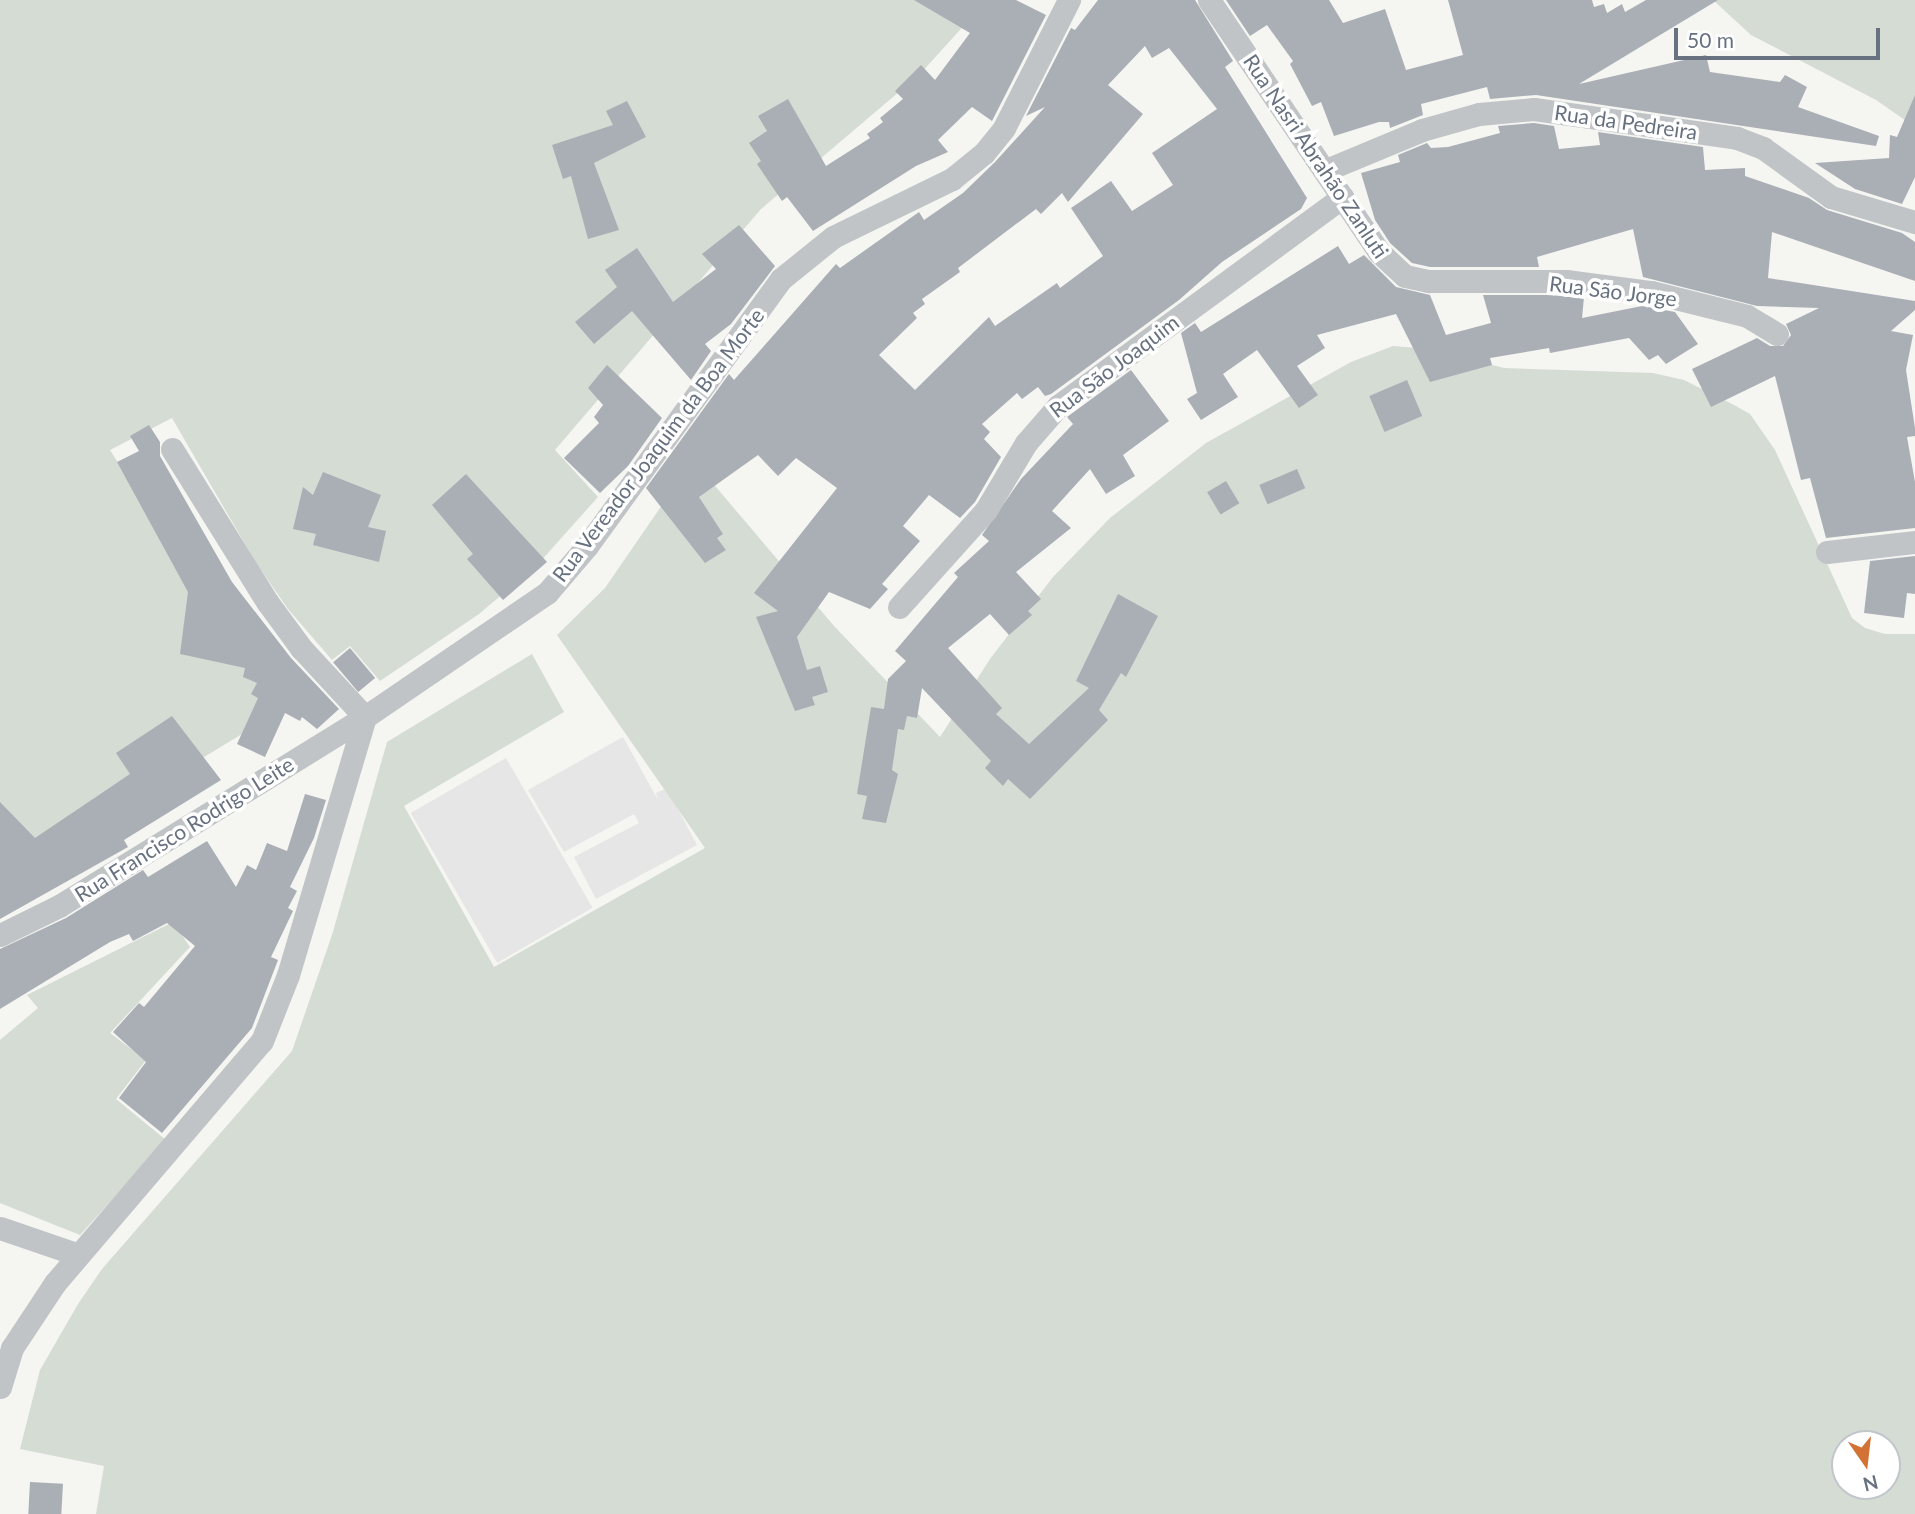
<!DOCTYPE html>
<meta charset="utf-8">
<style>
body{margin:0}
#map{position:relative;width:1915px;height:1514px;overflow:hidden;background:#f5f5f2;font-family:Lato,sans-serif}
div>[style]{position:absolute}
.built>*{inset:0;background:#e5e6e5;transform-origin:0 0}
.green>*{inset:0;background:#d5dcd4}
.building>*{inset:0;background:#aaafb5;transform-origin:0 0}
.street>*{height:23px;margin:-11.5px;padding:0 11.5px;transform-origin:11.5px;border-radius:11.5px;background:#c1c4c7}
span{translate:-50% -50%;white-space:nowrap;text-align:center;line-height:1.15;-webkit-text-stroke:7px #fff;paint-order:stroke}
.street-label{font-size:21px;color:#677180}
.north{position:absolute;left:1831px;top:1430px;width:70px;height:70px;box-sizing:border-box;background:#fff;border:2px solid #c2c6cc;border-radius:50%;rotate:166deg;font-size:19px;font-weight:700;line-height:28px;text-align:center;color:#677180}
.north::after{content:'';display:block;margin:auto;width:24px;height:32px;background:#d27335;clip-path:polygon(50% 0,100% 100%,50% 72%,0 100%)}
.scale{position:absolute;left:1674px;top:28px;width:206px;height:32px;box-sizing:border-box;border:4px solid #677180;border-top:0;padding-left:9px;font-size:21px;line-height:24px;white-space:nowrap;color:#677180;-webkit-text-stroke:5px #fff;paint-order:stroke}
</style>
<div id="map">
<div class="built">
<i style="clip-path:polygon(623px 737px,658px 800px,656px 793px,667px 788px,697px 845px,596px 899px,574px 857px,639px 823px,634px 814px,564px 852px,528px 790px)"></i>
<i style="left:506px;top:758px;width:173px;height:110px;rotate:60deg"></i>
</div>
<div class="green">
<i style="clip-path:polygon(0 0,987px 0,920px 74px,761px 209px,555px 450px,598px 497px,539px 563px,479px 614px,380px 681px,350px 646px,332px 660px,288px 609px,256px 563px,172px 418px,110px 450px,168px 541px,293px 703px,0 881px)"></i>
<i style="clip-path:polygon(1713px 0,1915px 0,1915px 127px,1876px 100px,1751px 35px)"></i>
<i style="clip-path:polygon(evenodd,1393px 346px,1430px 349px,1504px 368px,1653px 373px,1684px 380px,1734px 405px,1750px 414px,1775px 450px,1852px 618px,1865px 628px,1885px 634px,1915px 634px,1915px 1514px,96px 1514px,104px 1466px,20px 1449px,40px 1370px,78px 1304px,102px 1269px,292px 1051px,332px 935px,387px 742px,532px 654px,564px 712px,404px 806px,494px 967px,705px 848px,557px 635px,605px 588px,693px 460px,834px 626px,940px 737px,990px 659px,1053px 577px,1110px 518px,1206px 443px,1351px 362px,1393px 346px,1845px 1444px,1887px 1444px,1887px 1486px,1845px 1486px,1845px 1444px)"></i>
<i style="clip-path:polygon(173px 922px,190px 947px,110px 1033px,146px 1060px,116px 1099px,166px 1140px,80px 1235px,0 1203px,0 1040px,38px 1008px,27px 995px)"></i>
</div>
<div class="building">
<i style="clip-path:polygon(914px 0,1016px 0,1046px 15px,992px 121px,972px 107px,938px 140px,948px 152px,916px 166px,813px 231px,787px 197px,782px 201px,757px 164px,761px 161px,749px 143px,767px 131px,758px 116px,788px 99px,826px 166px,870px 138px,867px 134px,883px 122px,880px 118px,903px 99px,895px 91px,921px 65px,935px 80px,970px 33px)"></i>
<i style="clip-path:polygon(evenodd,1098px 0,1195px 0,1233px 61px,1225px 67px,1307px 198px,1301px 209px,1222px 262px,1179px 300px,1051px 394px,1045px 396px,1038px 387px,1022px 399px,1017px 393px,982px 424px,990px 432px,984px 439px,1001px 457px,975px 502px,960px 518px,929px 495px,903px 526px,920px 541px,882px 584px,888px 589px,870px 609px,829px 592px,797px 637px,807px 670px,820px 666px,828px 692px,812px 697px,815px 705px,795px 711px,756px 617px,778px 611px,754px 593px,837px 488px,796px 458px,778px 476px,758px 455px,699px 497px,723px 534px,717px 538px,726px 550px,705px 563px,646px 488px,729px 374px,734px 380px,836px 264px,840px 268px,919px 212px,924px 220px,963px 193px,995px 162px,1045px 107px,1026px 116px,1071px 28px,1075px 30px,1098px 0,1145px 46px,1152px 58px,1169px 48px,1217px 109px,1152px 153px,1173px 185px,1132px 211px,1111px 181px,1071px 208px,1103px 256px,1060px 288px,1057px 283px,995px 326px,989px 317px,915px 390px,879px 355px,917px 318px,913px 313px,925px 304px,922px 299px,960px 272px,958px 268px,1036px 209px,1041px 214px,1062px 193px,1068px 202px,1143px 114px,1108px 85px,1145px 46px)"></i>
<i style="clip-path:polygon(1226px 0,1329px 0,1343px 23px,1385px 9px,1406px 70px,1463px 55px,1448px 0,1592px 0,1594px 7px,1604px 4px,1607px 13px,1622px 4px,1625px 12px,1646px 0,1718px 0,1579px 84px,1706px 55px,1710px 72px,1780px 82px,1785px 75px,1807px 87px,1798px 107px,1879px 136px,1876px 146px,1536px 95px,1490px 99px,1487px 87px,1421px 104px,1423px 115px,1390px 128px,1389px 122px,1379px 122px,1334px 136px,1321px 102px,1312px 106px,1290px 64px,1293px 61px,1267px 25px,1250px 36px)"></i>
<i style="clip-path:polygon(1915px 95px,1915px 177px,1902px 204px,1855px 189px,1815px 163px,1889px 158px,1890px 135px,1897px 137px)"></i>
<i style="clip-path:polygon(627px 101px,646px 137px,594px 163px,619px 230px,588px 239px,571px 176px,563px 179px,552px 145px,613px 125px,606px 111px)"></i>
<i style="clip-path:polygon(1534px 123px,1554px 126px,1559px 149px,1600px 145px,1598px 132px,1703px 147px,1705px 170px,1745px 168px,1745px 176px,1809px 198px,1827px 210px,1902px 233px,1915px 242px,1915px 281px,1772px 232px,1768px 278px,1915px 301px,1915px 310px,1891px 331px,1913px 335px,1906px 370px,1915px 428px,1915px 436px,1907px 437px,1915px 482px,1915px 528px,1826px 538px,1810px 478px,1801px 480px,1775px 376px,1711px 407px,1692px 369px,1757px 338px,1770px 346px,1783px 346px,1791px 335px,1786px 324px,1819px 308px,1757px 306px,1643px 277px,1633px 229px,1537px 257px,1539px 267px,1430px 267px,1412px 263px,1390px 243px,1375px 220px,1361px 173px,1400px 162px,1398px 155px,1427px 143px,1431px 148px,1448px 147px,1500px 133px,1498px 126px)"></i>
<i style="clip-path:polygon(739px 225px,775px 266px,731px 324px,705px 344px,711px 351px,691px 380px,632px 311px,594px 344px,575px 322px,617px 287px,605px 270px,637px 248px,673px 302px,716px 269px,702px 254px)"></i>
<i style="clip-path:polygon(1338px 246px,1349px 264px,1364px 255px,1396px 287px,1430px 295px,1446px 335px,1491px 323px,1483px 295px,1546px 295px,1584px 297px,1582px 318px,1642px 306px,1675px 312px,1698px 344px,1666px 364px,1658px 355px,1649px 360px,1629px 338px,1550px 353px,1549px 348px,1490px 358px,1492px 365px,1430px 382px,1396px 314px,1317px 335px,1325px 348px,1297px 366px,1318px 395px,1299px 408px,1257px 350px,1223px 374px,1238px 397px,1201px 420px,1187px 399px,1197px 393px,1181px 333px,1195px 323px,1201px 332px)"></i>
<i style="clip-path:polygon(607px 365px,662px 418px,628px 466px,600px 493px,564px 458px,599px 423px,594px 417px,603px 405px,588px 388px)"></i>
<i style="clip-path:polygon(1131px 370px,1169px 421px,1123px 455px,1135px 476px,1106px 494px,1090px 469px,1052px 511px,1071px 528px,1016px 572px,1041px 599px,1028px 611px,1032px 615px,1009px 635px,990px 614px,948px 648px,1002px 708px,996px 714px,1029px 744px,1089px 688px,1076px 681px,1118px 594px,1158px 616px,1126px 677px,1121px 673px,1099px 710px,1108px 720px,1030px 799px,1008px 779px,1003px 786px,985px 768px,991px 761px,922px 688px,917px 718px,907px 716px,904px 730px,898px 729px,892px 770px,898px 774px,886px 823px,862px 819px,867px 796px,857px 794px,871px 707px,884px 709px,888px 679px,906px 661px,895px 651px,958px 577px,954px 573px,989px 541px,982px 535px,1021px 479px,1073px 424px,1067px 417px)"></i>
<i style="left:1407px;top:380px;width:39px;height:41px;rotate:67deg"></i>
<i style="clip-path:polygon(149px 425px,160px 442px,160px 456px,232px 582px,291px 658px,339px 709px,317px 729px,302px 717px,300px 721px,285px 713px,265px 757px,237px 744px,258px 698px,251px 694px,257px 683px,243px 677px,245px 668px,180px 654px,188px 592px,117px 462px,139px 451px,130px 436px)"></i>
<i style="left:1297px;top:469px;width:21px;height:41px;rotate:67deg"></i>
<i style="clip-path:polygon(323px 472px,381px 495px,368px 527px,386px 531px,379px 562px,313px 545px,316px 534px,293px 529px,303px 487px,313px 495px)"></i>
<i style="clip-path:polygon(466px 474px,547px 562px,503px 600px,467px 559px,473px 554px,432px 505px)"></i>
<i style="left:1226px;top:481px;width:26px;height:22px;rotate:59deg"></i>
<i style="clip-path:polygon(1915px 556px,1915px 594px,1907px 593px,1904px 618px,1864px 613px,1870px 561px)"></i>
<i style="left:350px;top:648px;width:39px;height:22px;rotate:50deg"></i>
<i style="clip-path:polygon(172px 716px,221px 780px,124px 840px,128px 847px,0 919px,0 802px,35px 838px,130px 774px,116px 753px)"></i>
<i style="clip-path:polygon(305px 794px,326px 800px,314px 838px,290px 887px,297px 891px,288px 908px,293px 911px,271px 957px,278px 960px,252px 1028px,162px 1133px,119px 1098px,146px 1062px,113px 1032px,139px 1003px,144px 1007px,195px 946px,167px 923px,133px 941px,129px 934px,110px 942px,0 1009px,0 949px,66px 918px,143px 870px,148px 877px,207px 841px,236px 887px,247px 865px,256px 870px,267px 843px,287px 851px)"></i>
<i style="left:30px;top:1482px;width:33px;height:32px;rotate:3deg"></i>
</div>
<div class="street">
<i style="left:1209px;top:0;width:304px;rotate:56deg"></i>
<i style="left:1379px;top:252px;width:35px;rotate:43deg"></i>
<i style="left:1405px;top:276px;width:25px;rotate:12deg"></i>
<i style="left:1429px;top:281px;width:137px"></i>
<i style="left:1566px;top:281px;width:86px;rotate:7.4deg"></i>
<i style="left:1651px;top:292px;width:99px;rotate:14deg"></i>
<i style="left:1747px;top:316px;width:35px;rotate:31deg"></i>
<i style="left:1326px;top:170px;width:104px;rotate:-22.6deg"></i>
<i style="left:1422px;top:130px;width:59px;rotate:-15.7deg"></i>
<i style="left:1479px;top:114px;width:55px;rotate:-5.2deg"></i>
<i style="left:1534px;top:109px;width:205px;rotate:8.1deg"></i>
<i style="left:1737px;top:138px;width:28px;rotate:21deg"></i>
<i style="left:1763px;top:148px;width:84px;rotate:35.8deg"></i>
<i style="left:1831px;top:197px;width:88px;rotate:16.6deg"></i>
<i style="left:172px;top:449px;width:181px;rotate:58.1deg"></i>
<i style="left:268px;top:603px;width:56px;rotate:53.7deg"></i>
<i style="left:301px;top:648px;width:94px;rotate:47.2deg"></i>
<i style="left:1827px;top:552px;width:89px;rotate:-6.5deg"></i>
<i style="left:899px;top:607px;width:130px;rotate:-48.1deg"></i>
<i style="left:986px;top:510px;width:78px;rotate:-59.2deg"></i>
<i style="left:1026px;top:443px;width:49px;rotate:-49.1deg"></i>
<i style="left:1058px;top:406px;width:353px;rotate:-36.3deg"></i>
<i style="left:0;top:935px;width:66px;rotate:-26.2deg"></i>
<i style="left:59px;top:906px;width:360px;rotate:-31.7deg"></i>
<i style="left:365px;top:717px;width:220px;rotate:-34.3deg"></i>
<i style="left:547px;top:593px;width:62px;rotate:-49.6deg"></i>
<i style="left:587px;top:546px;width:330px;rotate:-54deg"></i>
<i style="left:781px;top:279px;width:67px;rotate:-38.9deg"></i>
<i style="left:833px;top:237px;width:132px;rotate:-26deg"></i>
<i style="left:952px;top:179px;width:41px;rotate:-39.1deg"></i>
<i style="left:984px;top:153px;width:32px;rotate:-51deg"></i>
<i style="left:1004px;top:128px;width:144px;rotate:-63.1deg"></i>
<i style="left:0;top:1228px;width:83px;rotate:18.9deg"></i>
<i style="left:0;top:1387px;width:41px;rotate:-72.9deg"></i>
<i style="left:12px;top:1348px;width:78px;rotate:-56.5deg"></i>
<i style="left:55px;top:1283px;width:318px;rotate:-49.5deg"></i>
<i style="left:262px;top:1041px;width:71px;rotate:-68.5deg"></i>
<i style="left:288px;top:975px;width:269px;rotate:-73.4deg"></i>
</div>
<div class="street-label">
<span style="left:1626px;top:122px;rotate:8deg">Rua da Pedreira</span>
<span style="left:1316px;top:156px;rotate:56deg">Rua Nasri Abrahão Zanluti</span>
<span style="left:1613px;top:291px;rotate:7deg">Rua São Jorge</span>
<span style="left:1114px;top:366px;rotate:-37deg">Rua São Joaquim</span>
<span style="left:658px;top:445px;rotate:-53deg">Rua Vereador Joaquim da Boa Morte</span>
<span style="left:184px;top:829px;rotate:-32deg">Rua Francisco Rodrigo Leite</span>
</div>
<div class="north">N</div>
<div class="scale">50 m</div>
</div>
